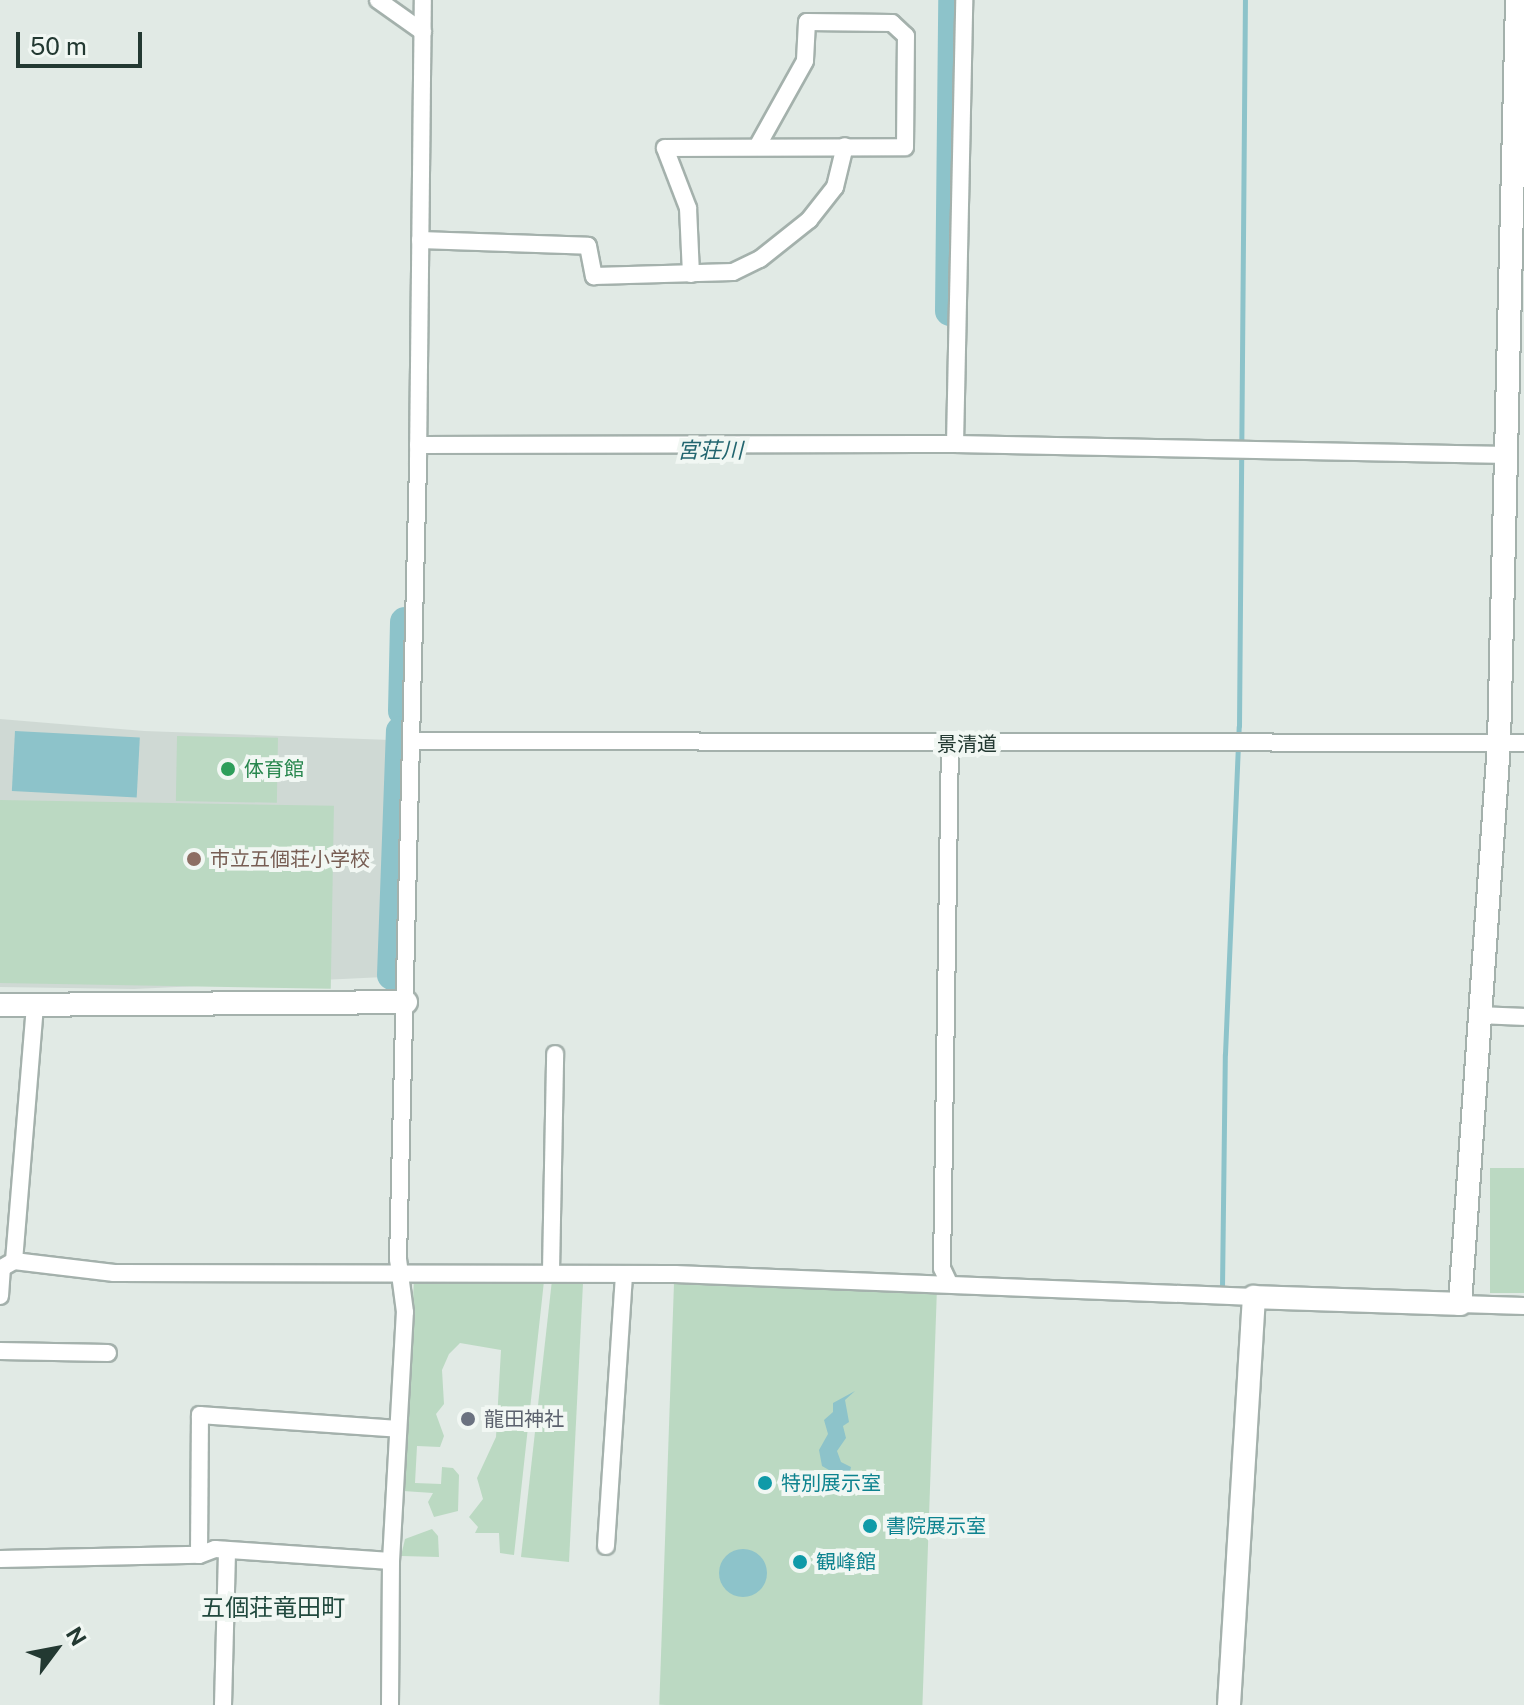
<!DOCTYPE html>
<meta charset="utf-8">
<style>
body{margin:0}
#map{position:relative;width:1524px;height:1705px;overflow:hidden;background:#e1eae5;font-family:"Public Sans","Noto Sans JP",sans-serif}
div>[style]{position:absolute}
.built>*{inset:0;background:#cfd9d4}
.green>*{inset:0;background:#bbd9c2;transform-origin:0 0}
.water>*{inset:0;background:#8dc3ca;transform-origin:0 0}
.round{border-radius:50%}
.stream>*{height:5px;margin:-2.5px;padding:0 2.5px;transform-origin:2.5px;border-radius:2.5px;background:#8dc3ca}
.river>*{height:30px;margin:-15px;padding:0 15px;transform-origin:15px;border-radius:15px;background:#8dc3ca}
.roads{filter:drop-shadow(2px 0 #a4b1ac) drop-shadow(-2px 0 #a4b1ac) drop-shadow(0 2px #a4b1ac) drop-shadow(0 -2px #a4b1ac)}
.street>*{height:16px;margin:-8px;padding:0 8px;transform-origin:8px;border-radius:8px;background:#fff}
.secondary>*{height:22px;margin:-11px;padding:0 11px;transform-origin:11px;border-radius:11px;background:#fff}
.dots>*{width:22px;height:22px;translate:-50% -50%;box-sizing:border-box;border:4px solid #f1f7f3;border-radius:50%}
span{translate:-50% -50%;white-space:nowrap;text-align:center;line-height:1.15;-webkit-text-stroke:8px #f1f7f3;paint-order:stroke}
.street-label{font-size:20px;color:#233932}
.leisure-label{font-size:20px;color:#27864d}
.left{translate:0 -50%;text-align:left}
.education-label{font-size:20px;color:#785e54}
.worship-label{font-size:20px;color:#5b616d}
.culture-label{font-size:20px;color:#0d838f}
.water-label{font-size:22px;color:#22656f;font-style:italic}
.quarter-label{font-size:24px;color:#21493e}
.north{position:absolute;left:16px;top:1609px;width:80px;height:80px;-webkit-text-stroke:6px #f1f7f3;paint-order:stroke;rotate:58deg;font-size:22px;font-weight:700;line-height:32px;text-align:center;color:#233932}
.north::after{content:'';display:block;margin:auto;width:28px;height:36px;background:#233932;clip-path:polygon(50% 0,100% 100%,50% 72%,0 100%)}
.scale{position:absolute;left:16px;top:32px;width:126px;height:36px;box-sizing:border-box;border:4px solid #233932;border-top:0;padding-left:10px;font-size:24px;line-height:28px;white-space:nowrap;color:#233932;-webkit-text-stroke:6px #f1f7f3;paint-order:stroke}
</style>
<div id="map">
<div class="built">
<i style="clip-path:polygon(0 719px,144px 731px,391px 740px,384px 977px,134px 989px,0 987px)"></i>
</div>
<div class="green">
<i style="left:177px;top:736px;width:101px;height:65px;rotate:1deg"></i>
<i style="left:0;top:800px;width:334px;height:183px;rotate:1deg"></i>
<i style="left:1524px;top:1168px;width:125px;height:34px;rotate:90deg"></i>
<i style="clip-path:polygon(414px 1280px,544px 1281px,514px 1555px,500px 1553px,499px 1533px,475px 1533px,478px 1527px,469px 1517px,483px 1499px,477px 1478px,496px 1437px,501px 1350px,460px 1343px,449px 1354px,442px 1370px,444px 1404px,436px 1414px,444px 1436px,440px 1447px,417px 1446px,415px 1483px,441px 1484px,442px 1467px,453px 1468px,459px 1475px,458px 1511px,434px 1517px,428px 1502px,433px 1493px,403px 1491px)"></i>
<i style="clip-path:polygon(552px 1280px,583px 1283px,569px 1562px,521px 1557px)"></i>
<i style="left:674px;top:1283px;width:263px;height:422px;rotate:2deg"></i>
<i style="clip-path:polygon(432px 1529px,438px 1536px,439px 1557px,401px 1556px,405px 1539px)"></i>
</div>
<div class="water">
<i style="left:15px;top:731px;width:125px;height:60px;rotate:3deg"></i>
<i style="clip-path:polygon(855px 1391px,845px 1400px,849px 1422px,843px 1426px,846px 1438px,837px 1451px,841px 1462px,851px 1467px,848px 1481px,822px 1466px,819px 1450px,828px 1434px,824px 1420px,833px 1412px,833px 1403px)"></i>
<i class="round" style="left:719px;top:1549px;width:48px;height:48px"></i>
</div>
<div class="stream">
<i style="left:1222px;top:1288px;width:234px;rotate:-89.3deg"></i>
<i style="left:1225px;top:1054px;width:328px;rotate:-87.6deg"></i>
<i style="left:1239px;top:726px;width:726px;rotate:-89.53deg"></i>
</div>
<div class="river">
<i style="left:950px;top:311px;width:311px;rotate:-89.4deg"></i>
<i style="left:403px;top:711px;width:89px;rotate:-88.7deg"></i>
<i style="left:392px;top:975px;width:244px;rotate:-87.9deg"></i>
</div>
<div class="roads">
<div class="street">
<i style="left:378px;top:0;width:55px;rotate:35.4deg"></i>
<i style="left:420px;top:240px;width:168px;rotate:2deg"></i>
<i style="left:588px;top:246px;width:31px;rotate:79deg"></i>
<i style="left:594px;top:276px;width:139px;rotate:-1.6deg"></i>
<i style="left:733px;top:272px;width:30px;rotate:-26deg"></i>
<i style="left:760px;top:259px;width:63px;rotate:-38.5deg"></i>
<i style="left:809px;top:220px;width:42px;rotate:-51.8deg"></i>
<i style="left:835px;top:187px;width:42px;rotate:-76.3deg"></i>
<i style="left:691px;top:274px;width:66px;rotate:-92.6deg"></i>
<i style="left:688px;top:208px;width:64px;rotate:-111deg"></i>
<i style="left:665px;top:148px;width:240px;rotate:-0.2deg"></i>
<i style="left:905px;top:147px;width:111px;rotate:-89.5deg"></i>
<i style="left:906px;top:36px;width:19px;rotate:-137deg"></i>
<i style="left:892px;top:23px;width:85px;rotate:-179.3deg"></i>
<i style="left:807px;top:22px;width:39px;rotate:93deg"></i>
<i style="left:805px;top:61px;width:98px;rotate:119.2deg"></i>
<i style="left:955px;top:444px;width:444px;rotate:-88.8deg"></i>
<i style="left:418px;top:445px;width:537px;rotate:-0.11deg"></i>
<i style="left:955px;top:444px;width:554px;rotate:1.14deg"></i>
<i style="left:411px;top:741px;width:1113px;rotate:0.1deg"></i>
<i style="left:1480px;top:1015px;width:44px;rotate:2.6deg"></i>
<i style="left:14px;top:1261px;width:255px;rotate:-85.3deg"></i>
<i style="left:0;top:1269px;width:16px;rotate:-30deg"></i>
<i style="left:14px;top:1261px;width:101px;rotate:6.8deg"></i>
<i style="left:114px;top:1273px;width:561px;rotate:0.1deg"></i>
<i style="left:675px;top:1274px;width:579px;rotate:2.27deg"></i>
<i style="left:551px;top:1271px;width:217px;rotate:-88.9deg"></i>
<i style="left:948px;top:1281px;width:14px;rotate:-115deg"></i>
<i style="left:942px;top:1268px;width:524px;rotate:-89.13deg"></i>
<i style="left:0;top:1296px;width:27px;rotate:-86deg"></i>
<i style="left:1460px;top:1304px;width:64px;rotate:1.8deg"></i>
<i style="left:0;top:1351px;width:108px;rotate:1.1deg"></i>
<i style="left:606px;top:1546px;width:271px;rotate:-86.2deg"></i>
<i style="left:199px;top:1555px;width:140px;rotate:-89.6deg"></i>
<i style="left:200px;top:1415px;width:198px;rotate:4deg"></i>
<i style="left:0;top:1559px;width:199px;rotate:-1.2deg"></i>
<i style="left:199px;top:1555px;width:17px;rotate:-21deg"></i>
<i style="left:215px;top:1549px;width:176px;rotate:3.9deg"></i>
<i style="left:223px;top:1705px;width:155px;rotate:-88.5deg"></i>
<i style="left:390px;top:1705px;width:144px;rotate:-89.6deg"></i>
<i style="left:391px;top:1561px;width:249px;rotate:-86.8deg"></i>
<i style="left:405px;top:1312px;width:53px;rotate:-97.5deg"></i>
<i style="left:398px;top:1259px;width:798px;rotate:-88.56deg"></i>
<i style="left:418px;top:461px;width:461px;rotate:-89.4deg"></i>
</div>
<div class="secondary">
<i style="left:0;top:1005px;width:406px;rotate:-0.4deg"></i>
<i style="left:1229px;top:1705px;width:409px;rotate:-86.5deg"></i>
<i style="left:1254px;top:1297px;width:206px;rotate:1.9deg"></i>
<i style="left:1460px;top:1304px;width:562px;rotate:-86.02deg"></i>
<i style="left:1499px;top:743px;width:743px;rotate:-88.61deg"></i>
</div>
</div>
<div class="dots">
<i style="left:228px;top:769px;background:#2e9e5b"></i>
<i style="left:194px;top:859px;background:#8d6e63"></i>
<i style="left:468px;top:1419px;background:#6b7280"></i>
<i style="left:765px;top:1483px;background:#0f9aa8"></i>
<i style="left:870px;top:1526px;background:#0f9aa8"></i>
<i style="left:800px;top:1562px;background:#0f9aa8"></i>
</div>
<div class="street-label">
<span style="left:967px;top:744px">景清道</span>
</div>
<div class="leisure-label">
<span class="left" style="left:244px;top:769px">体育館</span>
</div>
<div class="education-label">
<span class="left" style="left:210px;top:859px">市立五個荘小学校</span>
</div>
<div class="worship-label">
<span class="left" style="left:484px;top:1419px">龍田神社</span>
</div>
<div class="culture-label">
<span class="left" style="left:781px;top:1483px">特別展示室</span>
<span class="left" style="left:886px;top:1526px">書院展示室</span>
<span class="left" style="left:816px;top:1562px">観峰館</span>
</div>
<div class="water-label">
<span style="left:710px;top:451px">宮荘川</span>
</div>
<div class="quarter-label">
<span style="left:273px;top:1608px">五個荘竜田町</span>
</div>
<div class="north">N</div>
<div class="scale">50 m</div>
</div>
